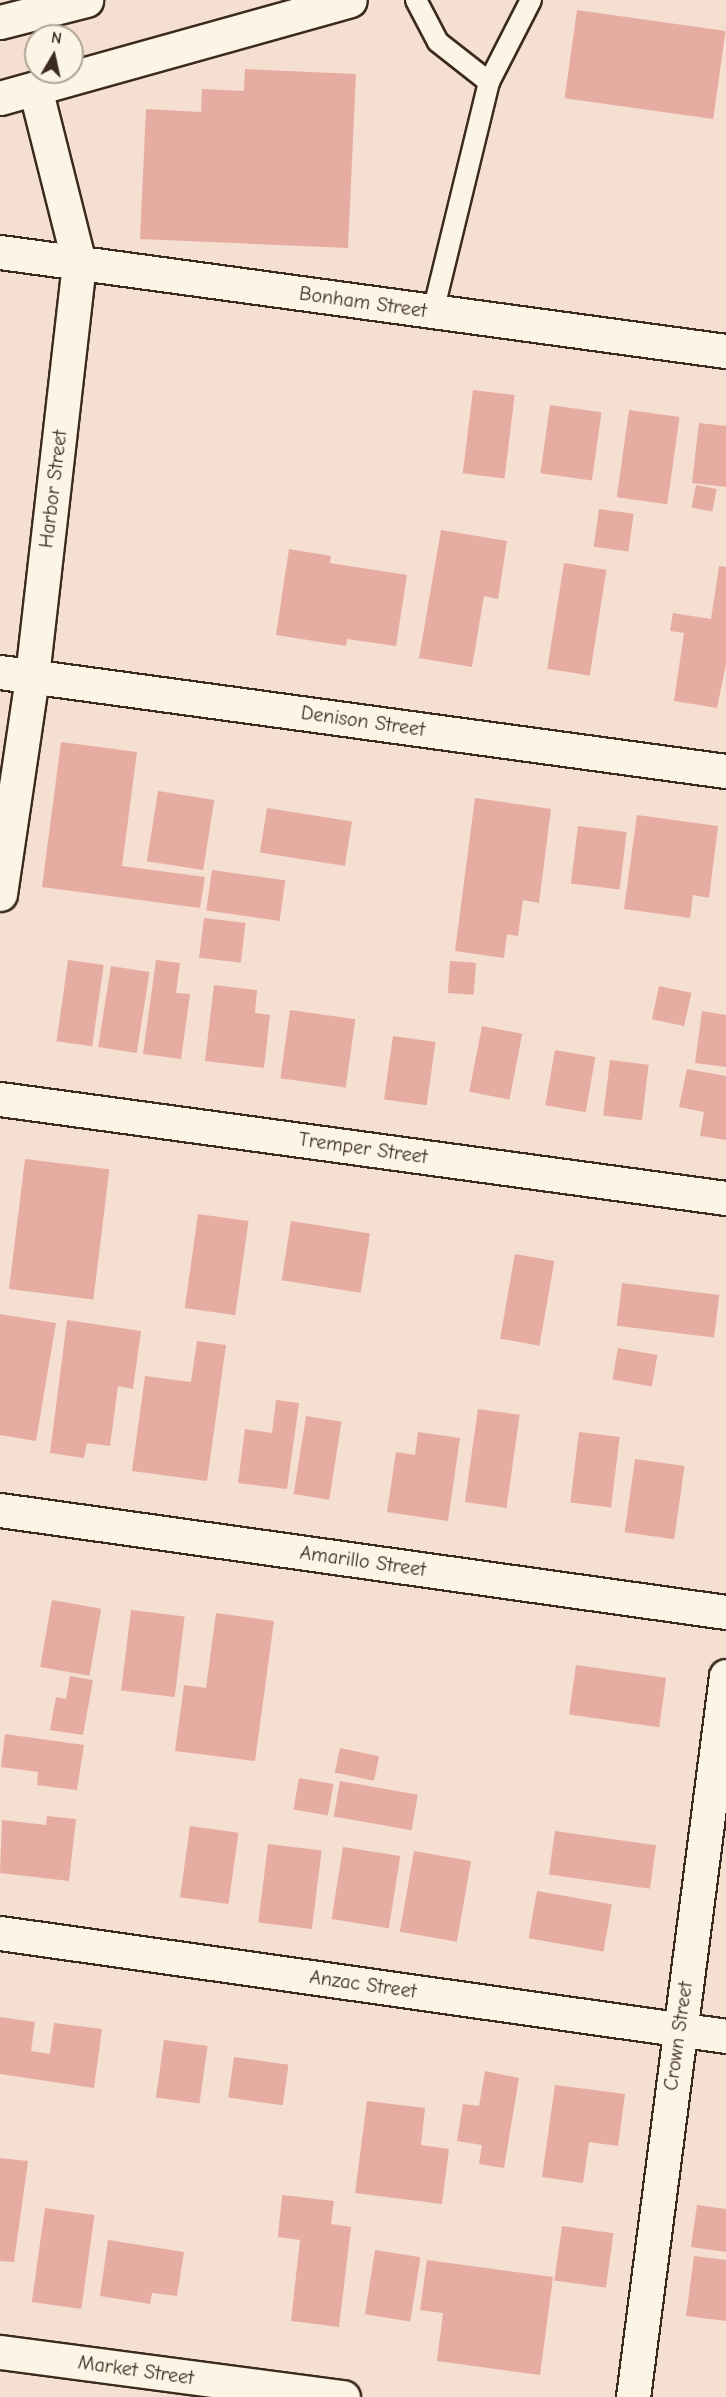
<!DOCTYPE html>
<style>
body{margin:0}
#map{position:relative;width:726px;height:2397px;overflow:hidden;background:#f5dfd1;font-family:"Comic Neue",sans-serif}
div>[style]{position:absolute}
.building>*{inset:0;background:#e6aca2;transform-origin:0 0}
.roads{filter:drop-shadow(2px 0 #3b2a1e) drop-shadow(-2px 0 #3b2a1e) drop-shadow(0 2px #3b2a1e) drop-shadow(0 -2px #3b2a1e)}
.lane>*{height:20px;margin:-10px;padding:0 10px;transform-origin:10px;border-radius:10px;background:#fcf5e5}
.street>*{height:33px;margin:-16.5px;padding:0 16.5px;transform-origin:16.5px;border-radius:16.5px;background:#fcf5e5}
.secondary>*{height:33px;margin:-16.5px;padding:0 16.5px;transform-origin:16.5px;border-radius:16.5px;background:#fcf5e5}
.highway>*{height:33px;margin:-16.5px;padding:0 16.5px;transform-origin:16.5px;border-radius:16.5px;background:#fcf5e5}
span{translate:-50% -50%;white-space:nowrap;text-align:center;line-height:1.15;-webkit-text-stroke:6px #fcf5e5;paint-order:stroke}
.street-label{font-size:20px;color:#3b2a1e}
.north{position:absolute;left:24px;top:24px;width:60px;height:60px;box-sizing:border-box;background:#fcf5e5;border:2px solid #afa495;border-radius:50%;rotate:9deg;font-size:16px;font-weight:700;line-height:24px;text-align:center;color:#3b2a1e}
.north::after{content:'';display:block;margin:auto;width:21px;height:27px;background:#3b2a1e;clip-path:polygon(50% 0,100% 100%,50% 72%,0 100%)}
</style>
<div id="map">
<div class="building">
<i style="left:577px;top:10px;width:150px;height:89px;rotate:8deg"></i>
<i style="clip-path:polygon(245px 69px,356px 74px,348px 248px,140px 239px,146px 109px,201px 112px,202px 89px,244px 91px)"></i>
<i style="left:473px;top:390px;width:42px;height:84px;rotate:7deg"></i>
<i style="left:550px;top:405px;width:52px;height:69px;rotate:8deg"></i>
<i style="left:629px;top:410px;width:51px;height:88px;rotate:8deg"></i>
<i style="clip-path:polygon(699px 423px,726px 426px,726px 487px,692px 483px)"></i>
<i style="left:696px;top:485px;width:21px;height:23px;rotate:11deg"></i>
<i style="left:599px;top:509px;width:35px;height:38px;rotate:8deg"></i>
<i style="clip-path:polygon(441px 530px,507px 541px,498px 599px,484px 596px,472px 667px,419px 658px)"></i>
<i style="clip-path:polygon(289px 549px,331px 556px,330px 563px,407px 575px,396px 646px,347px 639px,346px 646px,276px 635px)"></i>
<i style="left:564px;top:563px;width:43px;height:107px;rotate:9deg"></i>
<i style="clip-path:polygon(719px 566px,726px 567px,726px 664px,717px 708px,674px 701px,684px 633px,670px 631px,673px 613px,711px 619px)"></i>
<i style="clip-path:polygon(61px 742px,137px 752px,122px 866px,205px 877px,200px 908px,42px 887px)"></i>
<i style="left:158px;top:791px;width:57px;height:71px;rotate:9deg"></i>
<i style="clip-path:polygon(475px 798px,551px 809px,539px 903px,523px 900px,518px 936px,507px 934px,504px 958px,455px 951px)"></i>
<i style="left:267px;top:808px;width:86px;height:45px;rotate:9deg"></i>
<i style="clip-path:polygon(637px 815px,718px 826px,709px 898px,693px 895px,690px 918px,624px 909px)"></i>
<i style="left:578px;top:826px;width:49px;height:58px;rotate:7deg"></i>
<i style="left:212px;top:870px;width:74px;height:41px;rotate:8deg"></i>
<i style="left:204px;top:918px;width:42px;height:40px;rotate:7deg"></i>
<i style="left:68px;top:960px;width:36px;height:82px;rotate:8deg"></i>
<i style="clip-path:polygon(156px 960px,180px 963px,176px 993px,190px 994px,181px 1059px,143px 1054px)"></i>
<i style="left:450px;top:961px;width:26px;height:32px;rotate:4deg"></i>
<i style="left:111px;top:966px;width:39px;height:82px;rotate:9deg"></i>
<i style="clip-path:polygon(214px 985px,257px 990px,255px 1013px,270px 1015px,264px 1068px,205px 1061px)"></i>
<i style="left:659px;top:986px;width:33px;height:34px;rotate:12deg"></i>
<i style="left:290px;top:1010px;width:66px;height:69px;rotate:8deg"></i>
<i style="clip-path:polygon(702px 1011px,726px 1015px,726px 1067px,695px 1063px)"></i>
<i style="left:482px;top:1026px;width:41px;height:67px;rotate:11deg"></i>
<i style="left:393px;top:1036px;width:43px;height:64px;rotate:8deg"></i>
<i style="left:555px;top:1050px;width:41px;height:56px;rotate:10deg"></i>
<i style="left:610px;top:1060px;width:39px;height:56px;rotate:7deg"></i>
<i style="clip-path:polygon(687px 1069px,726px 1076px,726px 1140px,700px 1136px,704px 1112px,679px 1107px)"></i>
<i style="left:25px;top:1159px;width:85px;height:131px;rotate:7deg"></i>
<i style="left:198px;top:1214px;width:51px;height:95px;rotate:8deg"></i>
<i style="left:291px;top:1221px;width:80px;height:60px;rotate:9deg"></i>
<i style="left:515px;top:1254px;width:40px;height:86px;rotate:10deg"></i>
<i style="left:622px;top:1283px;width:98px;height:43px;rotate:7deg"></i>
<i style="clip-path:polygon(0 1314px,56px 1323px,36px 1441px,0 1435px)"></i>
<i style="clip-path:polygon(67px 1320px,141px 1331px,133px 1389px,118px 1386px,110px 1446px,87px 1443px,84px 1458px,50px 1453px)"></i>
<i style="clip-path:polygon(197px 1341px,226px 1345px,207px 1481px,132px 1471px,145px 1376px,191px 1382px)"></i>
<i style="left:618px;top:1348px;width:40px;height:32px;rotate:10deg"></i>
<i style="clip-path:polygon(276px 1400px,299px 1403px,287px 1489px,238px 1483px,245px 1429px,272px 1433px)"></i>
<i style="left:478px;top:1409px;width:42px;height:94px;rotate:8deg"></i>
<i style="left:306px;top:1416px;width:36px;height:79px;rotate:9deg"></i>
<i style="clip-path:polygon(418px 1432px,460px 1438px,448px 1521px,387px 1512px,396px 1452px,415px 1455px)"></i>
<i style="left:579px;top:1432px;width:41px;height:71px;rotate:7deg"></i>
<i style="left:635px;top:1459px;width:50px;height:74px;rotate:8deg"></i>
<i style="left:52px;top:1600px;width:50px;height:68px;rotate:10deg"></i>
<i style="left:131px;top:1610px;width:54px;height:81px;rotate:7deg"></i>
<i style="clip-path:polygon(216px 1613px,274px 1621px,255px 1761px,175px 1751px,184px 1685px,206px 1688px)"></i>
<i style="left:576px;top:1665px;width:91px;height:50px;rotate:8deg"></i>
<i style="clip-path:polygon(70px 1676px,93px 1680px,83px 1735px,50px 1730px,56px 1697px,66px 1699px)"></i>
<i style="clip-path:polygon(5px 1734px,84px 1745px,77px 1790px,37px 1785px,38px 1772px,1px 1767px)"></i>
<i style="left:340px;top:1748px;width:40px;height:25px;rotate:12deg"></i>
<i style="left:299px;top:1778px;width:35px;height:32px;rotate:10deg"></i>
<i style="left:340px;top:1781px;width:79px;height:36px;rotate:10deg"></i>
<i style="clip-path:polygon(47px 1816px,76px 1819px,69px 1881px,0 1873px,2px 1820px,46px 1825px)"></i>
<i style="left:190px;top:1826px;width:49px;height:72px;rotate:8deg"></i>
<i style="left:555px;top:1831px;width:102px;height:44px;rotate:8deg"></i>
<i style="left:268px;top:1844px;width:54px;height:79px;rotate:7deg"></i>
<i style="left:343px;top:1847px;width:58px;height:73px;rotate:9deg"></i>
<i style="left:414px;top:1851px;width:58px;height:82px;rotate:10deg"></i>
<i style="left:537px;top:1891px;width:76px;height:48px;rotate:10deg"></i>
<i style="clip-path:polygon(0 2017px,35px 2022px,31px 2051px,50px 2054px,54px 2023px,102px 2029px,94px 2088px,0 2074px)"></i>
<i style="left:164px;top:2040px;width:44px;height:58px;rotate:8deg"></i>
<i style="left:234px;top:2057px;width:55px;height:41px;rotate:8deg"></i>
<i style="clip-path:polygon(485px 2071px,519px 2078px,504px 2168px,479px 2164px,482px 2145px,457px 2141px,463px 2104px,479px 2106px)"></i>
<i style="clip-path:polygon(555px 2085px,625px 2094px,618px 2146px,589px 2142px,583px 2183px,542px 2177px)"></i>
<i style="clip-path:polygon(367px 2101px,425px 2108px,421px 2145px,449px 2149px,442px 2204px,355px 2193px)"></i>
<i style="clip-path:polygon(0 2158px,28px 2161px,14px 2262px,0 2261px)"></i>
<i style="clip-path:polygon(282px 2195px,334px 2201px,331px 2224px,351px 2227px,339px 2327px,291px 2321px,300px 2240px,278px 2237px)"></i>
<i style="clip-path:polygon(697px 2205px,726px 2209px,726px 2252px,691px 2247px)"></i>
<i style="left:45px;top:2208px;width:50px;height:95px;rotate:8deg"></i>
<i style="left:562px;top:2226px;width:52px;height:55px;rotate:8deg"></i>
<i style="clip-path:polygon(108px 2240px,184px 2252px,177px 2296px,152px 2293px,150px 2304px,100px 2296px)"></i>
<i style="left:375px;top:2250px;width:46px;height:65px;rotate:9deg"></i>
<i style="clip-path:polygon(694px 2256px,726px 2260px,726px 2321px,686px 2316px)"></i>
<i style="clip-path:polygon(427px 2260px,553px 2277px,540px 2375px,437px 2361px,443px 2313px,420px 2310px)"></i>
</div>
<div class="roads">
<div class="lane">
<i style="left:416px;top:0;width:47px;rotate:62.4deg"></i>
<i style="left:438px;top:42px;width:65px;rotate:38.1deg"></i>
<i style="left:489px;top:82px;width:237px;rotate:103.7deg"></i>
<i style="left:489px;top:82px;width:92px;rotate:-62.9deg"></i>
</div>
<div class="street">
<i style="left:0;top:252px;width:733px;rotate:7.77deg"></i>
<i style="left:0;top:672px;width:733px;rotate:7.77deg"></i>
<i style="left:0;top:894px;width:220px;rotate:-81.6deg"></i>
<i style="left:32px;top:676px;width:416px;rotate:-83.5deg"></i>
<i style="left:79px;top:263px;width:180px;rotate:-104.1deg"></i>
<i style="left:0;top:1099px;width:733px;rotate:7.77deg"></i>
<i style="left:0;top:1510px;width:733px;rotate:8deg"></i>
<i style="left:0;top:1933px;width:733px;rotate:8.07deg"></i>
<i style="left:633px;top:2397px;width:727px;rotate:-82.65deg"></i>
</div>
<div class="secondary">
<i style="left:0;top:98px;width:363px;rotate:-15.6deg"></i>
<i style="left:0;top:2352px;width:346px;rotate:7.5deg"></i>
</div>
<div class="highway">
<i style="left:0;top:22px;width:89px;rotate:-14.3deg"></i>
</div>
</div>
<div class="street-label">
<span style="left:363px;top:302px;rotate:8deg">Bonham Street</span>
<span style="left:53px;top:489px;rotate:-83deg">Harbor Street</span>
<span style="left:363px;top:721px;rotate:8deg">Denison Street</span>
<span style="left:363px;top:1148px;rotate:8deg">Tremper Street</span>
<span style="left:363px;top:1561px;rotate:8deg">Amarillo Street</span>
<span style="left:363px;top:1984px;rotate:8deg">Anzac Street</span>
<span style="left:678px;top:2036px;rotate:-82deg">Crown Street</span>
<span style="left:136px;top:2370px;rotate:8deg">Market Street</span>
</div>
<div class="north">N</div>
</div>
